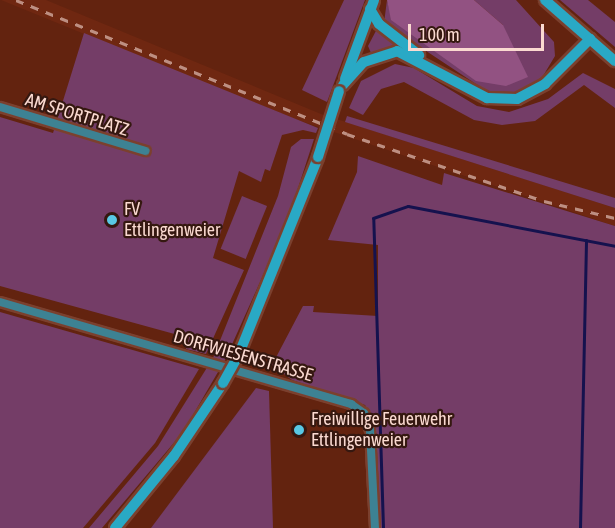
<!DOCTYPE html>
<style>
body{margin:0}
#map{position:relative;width:615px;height:528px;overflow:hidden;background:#63230f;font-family:"Asap Condensed",sans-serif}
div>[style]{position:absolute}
.built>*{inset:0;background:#6f2711}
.green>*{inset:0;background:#743d67;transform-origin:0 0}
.forest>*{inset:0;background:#925282}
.stream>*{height:3px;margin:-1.5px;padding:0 1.5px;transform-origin:1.5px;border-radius:1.5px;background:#15124e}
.roads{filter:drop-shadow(2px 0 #7b402e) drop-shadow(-2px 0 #7b402e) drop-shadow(0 2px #7b402e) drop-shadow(0 -2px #7b402e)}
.street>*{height:8px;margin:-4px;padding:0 4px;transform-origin:4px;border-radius:4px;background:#3d8293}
.secondary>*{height:10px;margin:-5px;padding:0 5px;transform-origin:5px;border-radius:5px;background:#29a9c5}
.rail>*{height:3px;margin-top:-1.5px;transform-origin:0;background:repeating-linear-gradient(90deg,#bd8f82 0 8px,transparent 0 16px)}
.bridges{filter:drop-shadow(2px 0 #7b402e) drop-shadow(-2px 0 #7b402e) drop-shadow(0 2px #7b402e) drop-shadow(0 -2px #7b402e)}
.secondary-bridge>*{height:10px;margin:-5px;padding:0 5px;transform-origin:5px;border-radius:5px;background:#29a9c5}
.dots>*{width:16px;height:16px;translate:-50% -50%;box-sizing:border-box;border:3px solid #351810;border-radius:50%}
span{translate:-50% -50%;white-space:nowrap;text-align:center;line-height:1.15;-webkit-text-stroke:4.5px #351810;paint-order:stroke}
.street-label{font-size:18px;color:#fbdad1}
.poi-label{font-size:18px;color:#fbdad1}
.left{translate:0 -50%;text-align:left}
.scale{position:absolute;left:408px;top:24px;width:136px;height:27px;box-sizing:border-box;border:3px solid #fbdad1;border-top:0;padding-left:8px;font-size:18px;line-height:21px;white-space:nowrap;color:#fbdad1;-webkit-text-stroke:4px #351810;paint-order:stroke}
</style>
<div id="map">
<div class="built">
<i style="clip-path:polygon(1px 0,46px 0,321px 114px,615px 208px,615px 226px,283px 115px)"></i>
</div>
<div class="green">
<i style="clip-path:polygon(344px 0,365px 0,327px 102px,302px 90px)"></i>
<i style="clip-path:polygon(387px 0,392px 20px,503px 25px,474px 0,516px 0,554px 42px,555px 56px,540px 81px,511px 95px,491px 94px,384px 23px)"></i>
<i style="clip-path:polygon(560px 0,588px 0,615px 22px,615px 47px)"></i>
<i style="clip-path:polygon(378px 27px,407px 47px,371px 53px,368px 46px)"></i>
<i style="clip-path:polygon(84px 33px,318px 128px,316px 133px,303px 130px,282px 135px,270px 171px,265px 169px,261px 182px,239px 171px,213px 258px,244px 270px,206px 354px,186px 349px,189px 338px,0 286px,0 117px,53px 133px)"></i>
<i style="clip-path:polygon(395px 64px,414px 68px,477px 106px,509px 112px,548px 99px,583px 73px,615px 89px,615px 108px,584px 85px,535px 121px,502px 125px,474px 120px,404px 82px,381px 89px,363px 115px,349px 108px,361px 81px)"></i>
<i style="clip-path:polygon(347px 116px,615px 198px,615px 208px,345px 122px)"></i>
<i style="clip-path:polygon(301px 139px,314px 139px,287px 222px,225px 360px,183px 432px,102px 528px,89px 528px,158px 446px,213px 358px,278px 196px,291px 147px)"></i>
<i style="clip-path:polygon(358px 156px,442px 185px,444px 173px,615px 226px,615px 528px,380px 528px,374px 421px,365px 405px,292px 380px,272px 365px,303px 306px,314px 306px,313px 312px,378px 316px,378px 245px,328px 240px,357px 172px)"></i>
<i style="left:242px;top:196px;width:27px;height:57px;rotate:22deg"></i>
<i style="clip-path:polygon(0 312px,199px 369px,155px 443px,83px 528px,0 528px)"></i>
<i style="clip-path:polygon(256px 388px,269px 391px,273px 528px,151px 528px)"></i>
</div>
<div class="forest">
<i style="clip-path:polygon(387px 0,474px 0,503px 25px,528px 77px,506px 86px,476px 81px,391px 20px)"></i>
</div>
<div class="stream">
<i style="left:383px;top:528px;width:310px;rotate:-91.8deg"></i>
<i style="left:373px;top:218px;width:37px;rotate:-19deg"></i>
<i style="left:408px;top:206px;width:211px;rotate:10.9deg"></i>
<i style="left:580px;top:528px;width:288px;rotate:-88.8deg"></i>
</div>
<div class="roads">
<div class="street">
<i style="left:0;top:107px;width:152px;rotate:16.8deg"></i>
<i style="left:0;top:302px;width:366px;rotate:16.2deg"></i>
<i style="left:351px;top:404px;width:16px;rotate:35deg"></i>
<i style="left:364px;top:413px;width:18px;rotate:71deg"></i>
<i style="left:370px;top:430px;width:98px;rotate:87.1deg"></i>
</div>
<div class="secondary">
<i style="left:545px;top:0;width:93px;rotate:41.1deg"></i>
<i style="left:370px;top:9px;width:17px;rotate:59deg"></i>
<i style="left:379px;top:24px;width:51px;rotate:37.8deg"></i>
<i style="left:345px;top:79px;width:84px;rotate:-69.8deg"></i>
<i style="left:343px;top:85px;width:31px;rotate:-48deg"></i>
<i style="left:364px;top:62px;width:35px;rotate:-18deg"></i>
<i style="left:397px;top:51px;width:102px;rotate:27.6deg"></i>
<i style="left:487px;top:98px;width:30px;rotate:2deg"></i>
<i style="left:517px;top:99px;width:32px;rotate:-28deg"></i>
<i style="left:545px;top:84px;width:64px;rotate:-45deg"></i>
<i style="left:239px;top:354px;width:212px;rotate:-68.1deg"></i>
<i style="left:115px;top:528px;width:93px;rotate:-50.7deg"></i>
<i style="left:174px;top:456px;width:88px;rotate:-56.1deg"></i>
</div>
</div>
<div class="rail">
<i style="left:16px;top:0;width:357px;rotate:22deg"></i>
<i style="left:347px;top:134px;width:208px;rotate:18.8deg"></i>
<i style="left:544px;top:201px;width:73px;rotate:13.5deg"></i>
</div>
<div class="bridges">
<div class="secondary-bridge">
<i style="left:318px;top:157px;width:69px;rotate:-72.3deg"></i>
<i style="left:223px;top:383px;width:33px;rotate:-61deg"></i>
</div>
</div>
<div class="dots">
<i style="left:112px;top:220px;background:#59c8e4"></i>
<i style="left:299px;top:430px;background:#59c8e4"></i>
</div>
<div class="street-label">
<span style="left:77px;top:115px;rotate:17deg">AM SPORTPLATZ</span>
<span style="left:243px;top:356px;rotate:16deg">DORFWIESENSTRASSE</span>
</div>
<div class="poi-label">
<span class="left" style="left:124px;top:220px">FV<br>Ettlingenweier</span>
<span class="left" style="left:311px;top:430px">Freiwillige Feuerwehr<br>Ettlingenweier</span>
</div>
<div class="scale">100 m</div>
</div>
